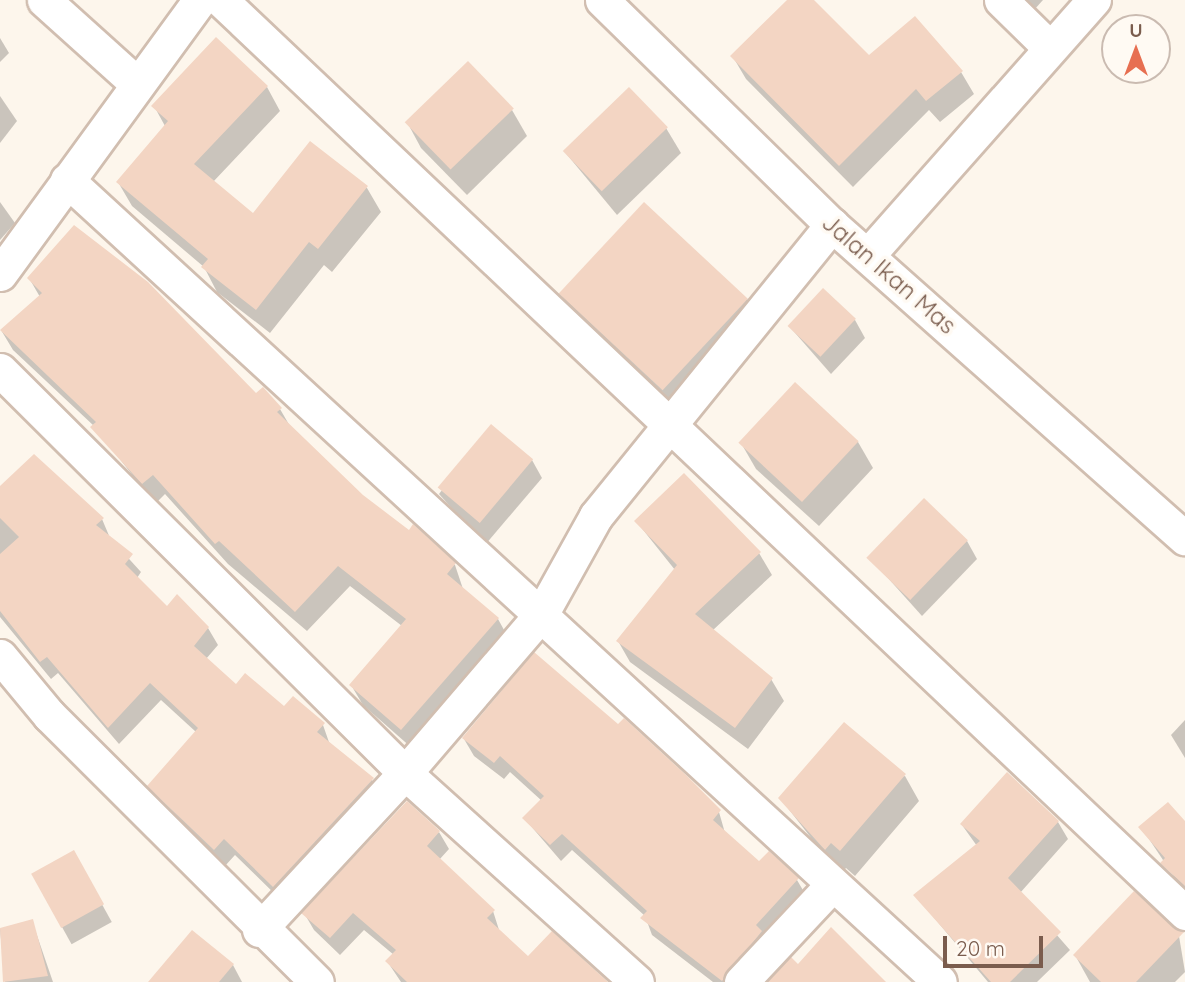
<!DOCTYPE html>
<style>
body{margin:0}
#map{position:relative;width:1185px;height:982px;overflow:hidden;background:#fdf6ec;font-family:Quicksand,sans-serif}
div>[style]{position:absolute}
.shadow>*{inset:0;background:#0003;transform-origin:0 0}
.building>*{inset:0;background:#f3d5c3;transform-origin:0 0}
.roads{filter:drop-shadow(2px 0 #d1beb0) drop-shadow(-2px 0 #d1beb0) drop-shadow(0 2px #d1beb0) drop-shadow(0 -2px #d1beb0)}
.minor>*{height:33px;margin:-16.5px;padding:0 16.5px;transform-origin:16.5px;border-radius:16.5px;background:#fff}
span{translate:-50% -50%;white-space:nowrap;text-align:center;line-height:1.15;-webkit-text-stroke:7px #fffaf3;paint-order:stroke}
.street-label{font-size:24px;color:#7a5c4d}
.north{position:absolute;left:1101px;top:14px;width:70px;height:70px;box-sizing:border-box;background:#fffaf3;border:2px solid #cabbb1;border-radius:50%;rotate:0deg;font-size:19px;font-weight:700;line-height:28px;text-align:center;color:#7a5c4d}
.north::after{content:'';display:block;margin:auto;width:24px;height:32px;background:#e76f51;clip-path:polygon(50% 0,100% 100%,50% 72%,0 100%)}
.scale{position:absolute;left:943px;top:936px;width:100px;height:32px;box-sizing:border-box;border:4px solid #7a5c4d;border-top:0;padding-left:9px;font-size:21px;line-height:24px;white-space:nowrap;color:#7a5c4d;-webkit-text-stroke:5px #fffaf3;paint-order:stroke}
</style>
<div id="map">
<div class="shadow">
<i style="clip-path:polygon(789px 0,812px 0,869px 57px,961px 72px,974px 94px,940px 122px,929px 110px,853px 187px,746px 79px,733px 57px)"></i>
<i style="clip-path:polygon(1023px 0,1043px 0,1034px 10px)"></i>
<i style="clip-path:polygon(0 38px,9px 53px,0 62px)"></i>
<i style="clip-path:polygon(267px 87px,280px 111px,213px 182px,253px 215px,310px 143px,367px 188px,381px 212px,332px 272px,324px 265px,270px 333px,217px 292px,204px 267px,132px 206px,118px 182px,165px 126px,154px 106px)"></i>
<i style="clip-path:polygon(0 96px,17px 121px,0 143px)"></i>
<i style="clip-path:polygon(512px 110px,527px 136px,467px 195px,421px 148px,407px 122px)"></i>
<i style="clip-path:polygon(666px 128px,681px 153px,617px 215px,564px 151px)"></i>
<i style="clip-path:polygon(0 202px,15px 223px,0 240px)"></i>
<i style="clip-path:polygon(29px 278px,280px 409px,291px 428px,362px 496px,455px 565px,463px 589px,498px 619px,509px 639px,413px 749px,363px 705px,351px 685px,402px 626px,350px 586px,307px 631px,228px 564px,165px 494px,155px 504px,94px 426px,13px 350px,1px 330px,40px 297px)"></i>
<i style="clip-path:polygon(561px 294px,747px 299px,766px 332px,687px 428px,580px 327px)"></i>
<i style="clip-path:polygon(855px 320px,865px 338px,831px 374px,789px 326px)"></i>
<i style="clip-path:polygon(491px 426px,532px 460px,542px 478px,485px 545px,439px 494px)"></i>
<i style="clip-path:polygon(858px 442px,873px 468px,819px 526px,756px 469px,741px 443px)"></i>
<i style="clip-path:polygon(0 489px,102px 519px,110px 538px,141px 572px,137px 578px,167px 609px,208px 628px,218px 645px,206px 659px,236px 687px,323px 725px,330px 745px,372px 780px,382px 797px,284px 903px,235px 855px,225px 866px,149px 786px,196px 732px,161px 700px,119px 744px,58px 673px,51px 679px,0 617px)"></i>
<i style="clip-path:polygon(636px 521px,759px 553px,772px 575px,712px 631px,771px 679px,784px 701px,748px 749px,630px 662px,618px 641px,675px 570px)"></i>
<i style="clip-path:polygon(967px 541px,977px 559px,922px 616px,870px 558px)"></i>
<i style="clip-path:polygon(1185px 720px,1185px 758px,1171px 735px)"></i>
<i style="clip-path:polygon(464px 739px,719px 812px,725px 833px,760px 863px,797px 880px,807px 897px,745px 982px,713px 982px,652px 935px,645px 916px,572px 850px,561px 861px,524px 818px,542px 801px,510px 772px,504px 779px,474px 756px)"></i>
<i style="clip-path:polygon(905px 776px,919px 801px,855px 876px,846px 868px,840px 875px,780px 798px)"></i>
<i style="clip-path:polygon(1058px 822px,1068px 839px,1020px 893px,1070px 950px,1037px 982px,988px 982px,915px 895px,977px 846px,962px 825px)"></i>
<i style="clip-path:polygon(1185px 824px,1185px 893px,1141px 827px)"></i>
<i style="clip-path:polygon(439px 832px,449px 849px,439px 860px,493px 911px,500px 933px,528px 958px,606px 982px,401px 982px,387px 961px,394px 955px,364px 930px,340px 955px,314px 930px,304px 913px)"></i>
<i style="left:73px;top:852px;width:80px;height:46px;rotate:61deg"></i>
<i style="clip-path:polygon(32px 921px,53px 982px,5px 982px,0 929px)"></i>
<i style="clip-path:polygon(1179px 936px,1185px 972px,1175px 982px,1090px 982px,1075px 955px)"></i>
<i style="clip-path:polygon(233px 965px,242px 982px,151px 982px)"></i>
</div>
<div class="building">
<i style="clip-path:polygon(787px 0,814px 0,869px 55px,915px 16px,963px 71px,926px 101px,916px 89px,839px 166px,730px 56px)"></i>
<i style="clip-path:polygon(216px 37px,268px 86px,194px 164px,253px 213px,310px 141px,368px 186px,318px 249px,309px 242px,256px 310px,201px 267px,208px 259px,116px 182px,168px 121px,151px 106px)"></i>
<i style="left:468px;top:61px;width:66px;height:88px;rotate:46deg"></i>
<i style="left:629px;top:87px;width:56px;height:92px;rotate:46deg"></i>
<i style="left:644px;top:202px;width:142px;height:125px;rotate:43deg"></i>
<i style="clip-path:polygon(74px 225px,148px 282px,256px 393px,263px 387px,282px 408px,277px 412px,363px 495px,409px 530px,413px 524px,456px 563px,447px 574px,499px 618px,401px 730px,349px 685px,406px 619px,338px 566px,295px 612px,219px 541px,215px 544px,153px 475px,142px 484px,90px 427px,96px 422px,0 330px,42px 293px,27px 278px)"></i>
<i style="left:823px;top:288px;width:45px;height:52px;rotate:43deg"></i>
<i style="left:795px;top:382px;width:87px;height:83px;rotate:43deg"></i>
<i style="left:491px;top:424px;width:55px;height:83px;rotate:40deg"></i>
<i style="clip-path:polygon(34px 454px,104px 518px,96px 525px,133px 554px,125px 564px,167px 606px,177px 594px,209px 627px,194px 646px,236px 684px,245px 673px,284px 706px,293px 696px,325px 723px,317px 732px,374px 778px,273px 887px,224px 839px,214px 850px,147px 786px,198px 728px,150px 683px,108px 728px,47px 657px,40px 662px,0 611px,0 554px,19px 537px,0 518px,0 486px)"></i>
<i style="clip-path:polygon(684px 473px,761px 552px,695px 614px,773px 678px,735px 728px,616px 641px,677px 565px,634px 521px)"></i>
<i style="left:924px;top:498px;width:61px;height:83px;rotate:44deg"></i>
<i style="clip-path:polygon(534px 652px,618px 724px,624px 718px,686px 775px,721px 810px,713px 820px,759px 861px,769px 851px,799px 878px,756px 925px,762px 931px,722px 981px,640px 918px,647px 911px,562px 834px,550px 845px,522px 818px,544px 796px,500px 756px,494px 763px,462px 738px)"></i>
<i style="clip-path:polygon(844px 722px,906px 774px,840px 851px,831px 843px,825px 850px,778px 798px)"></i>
<i style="clip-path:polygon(1007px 772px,1059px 821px,1008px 878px,1061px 932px,1010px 982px,991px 982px,913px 895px,980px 841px,960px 824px)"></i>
<i style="clip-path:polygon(407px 801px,440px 831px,427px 846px,495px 910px,487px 918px,528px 956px,552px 931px,608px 982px,407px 982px,385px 961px,396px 950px,353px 913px,330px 938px,301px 913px)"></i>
<i style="clip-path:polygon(1168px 802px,1185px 821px,1185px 886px,1160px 863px,1165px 858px,1138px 827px)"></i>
<i style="left:74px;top:850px;width:62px;height:49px;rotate:61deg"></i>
<i style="clip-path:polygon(1134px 891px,1184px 932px,1136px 982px,1101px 982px,1073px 955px)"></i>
<i style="clip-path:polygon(33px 919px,48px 976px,3px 982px,0 928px)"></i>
<i style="clip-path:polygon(831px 927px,886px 982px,767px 982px,791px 957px,798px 964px)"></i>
<i style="clip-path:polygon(192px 930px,234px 964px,219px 982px,148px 982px)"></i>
</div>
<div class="roads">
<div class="minor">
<i style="left:44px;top:0;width:122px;rotate:42deg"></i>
<i style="left:221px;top:0;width:1328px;rotate:43.44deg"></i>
<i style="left:602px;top:0;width:322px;rotate:44.4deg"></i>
<i style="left:832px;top:225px;width:472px;rotate:41.6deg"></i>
<i style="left:1001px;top:0;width:66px;rotate:44.4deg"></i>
<i style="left:67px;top:180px;width:1185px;rotate:42.57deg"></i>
<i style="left:868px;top:255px;width:341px;rotate:-48.5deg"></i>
<i style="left:0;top:274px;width:339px;rotate:-53.9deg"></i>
<i style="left:0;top:370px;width:571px;rotate:44.86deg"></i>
<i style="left:405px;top:773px;width:312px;rotate:42deg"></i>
<i style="left:0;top:656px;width:77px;rotate:50.3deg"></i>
<i style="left:49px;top:715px;width:378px;rotate:44.9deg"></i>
<i style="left:259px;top:930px;width:214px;rotate:-47.1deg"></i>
<i style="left:405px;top:773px;width:211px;rotate:-49.4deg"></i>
<i style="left:542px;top:613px;width:111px;rotate:-60.9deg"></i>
<i style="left:596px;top:516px;width:375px;rotate:-51deg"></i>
<i style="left:741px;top:982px;width:133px;rotate:-46.8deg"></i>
</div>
</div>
<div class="street-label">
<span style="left:889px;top:274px;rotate:41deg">Jalan Ikan Mas</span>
</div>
<div class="north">U</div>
<div class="scale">20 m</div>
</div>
